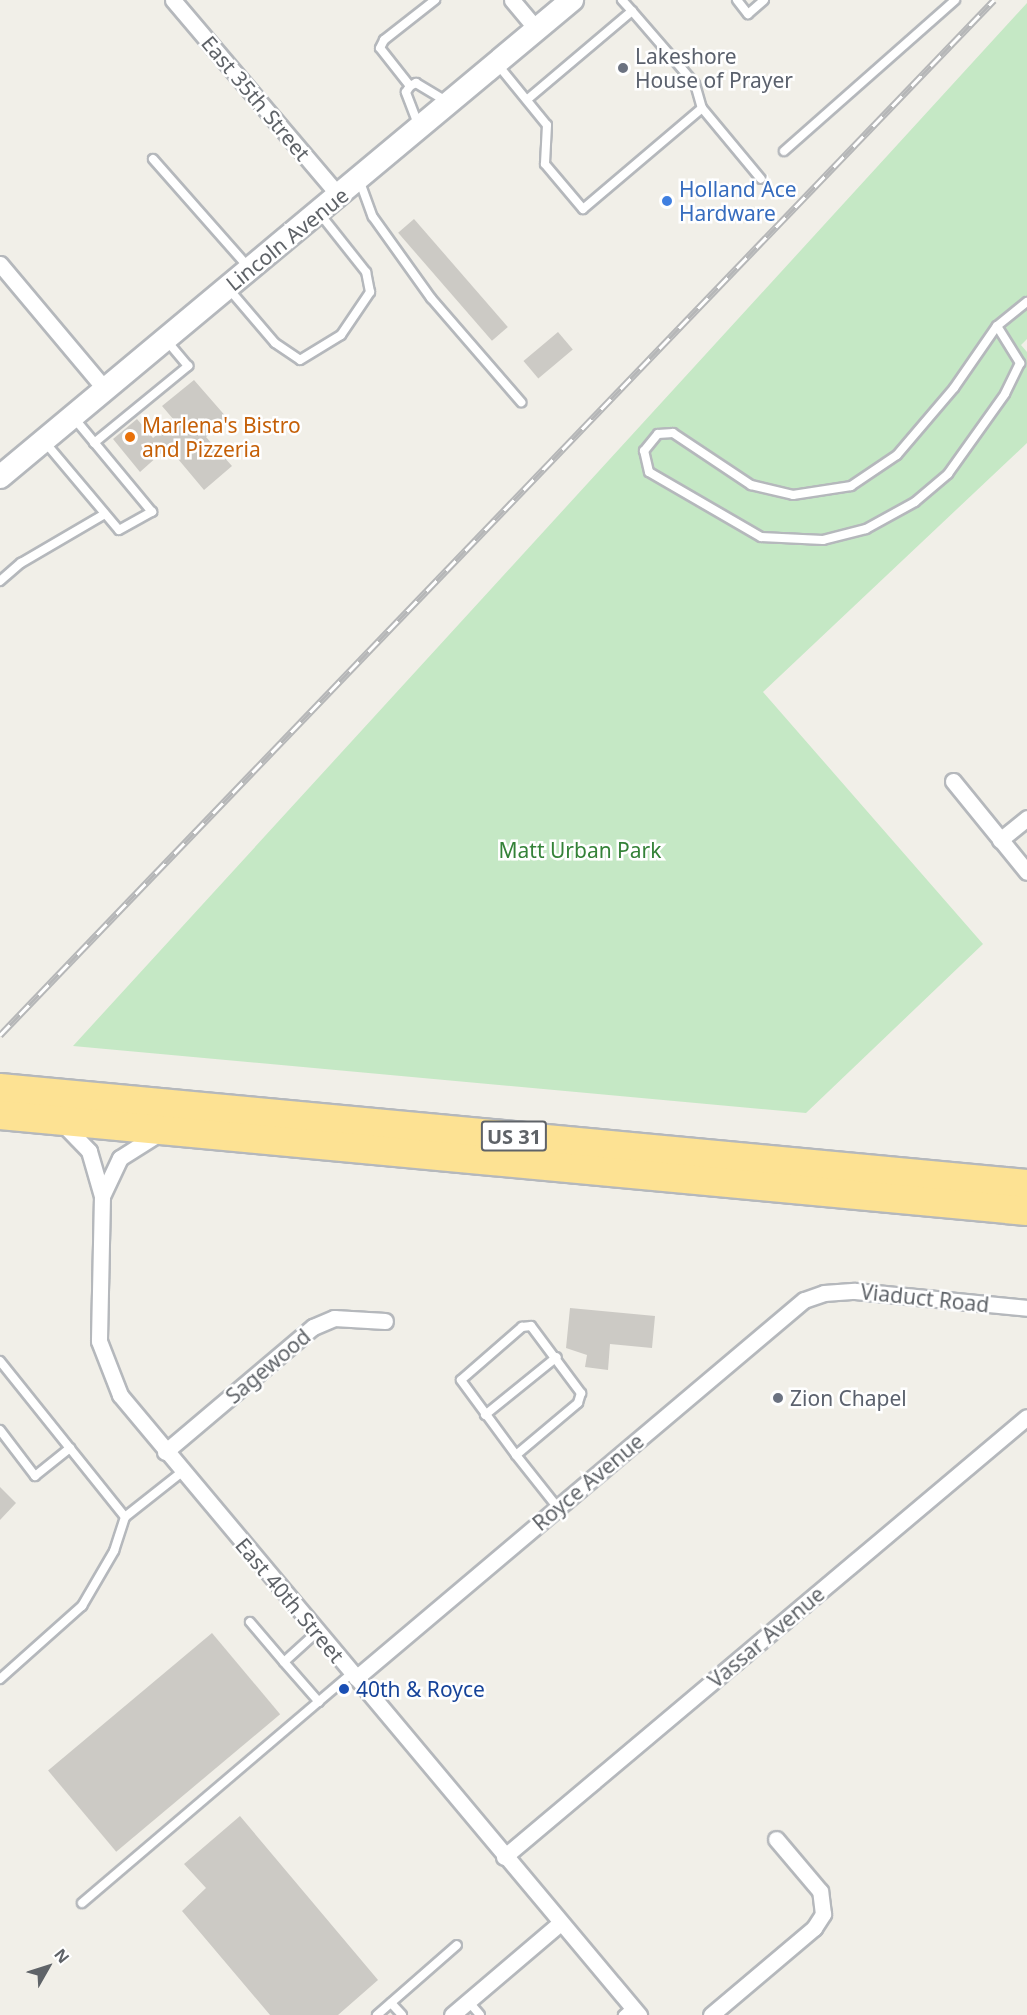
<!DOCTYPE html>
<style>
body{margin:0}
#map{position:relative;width:1027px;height:2015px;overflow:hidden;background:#f1efe8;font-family:"Noto Sans",sans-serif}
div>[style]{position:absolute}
.green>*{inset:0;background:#c5e8c5}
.building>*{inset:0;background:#cccac5;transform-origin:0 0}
.roads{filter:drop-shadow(2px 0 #b5b8bc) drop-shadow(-2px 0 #b5b8bc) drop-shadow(0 2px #b5b8bc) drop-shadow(0 -2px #b5b8bc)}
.lane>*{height:8px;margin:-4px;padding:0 4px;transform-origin:4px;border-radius:4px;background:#fff}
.street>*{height:15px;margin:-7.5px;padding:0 7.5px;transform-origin:7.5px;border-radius:7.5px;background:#fff}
.secondary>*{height:22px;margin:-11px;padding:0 11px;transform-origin:11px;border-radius:11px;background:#fff}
.highway>*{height:28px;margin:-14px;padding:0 14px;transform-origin:14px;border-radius:14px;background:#fde293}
.rail>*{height:7px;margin-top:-3.5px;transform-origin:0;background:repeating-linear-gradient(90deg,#fff 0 14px,#b6b7b8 0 28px);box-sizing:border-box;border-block:2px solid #b6b7b8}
.dots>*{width:16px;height:16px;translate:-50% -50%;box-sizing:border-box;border:3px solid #fff;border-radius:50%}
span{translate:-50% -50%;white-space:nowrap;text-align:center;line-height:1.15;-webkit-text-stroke:5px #fff;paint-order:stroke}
.shield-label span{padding:2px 4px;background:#fff;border:2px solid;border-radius:4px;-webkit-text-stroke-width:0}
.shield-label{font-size:20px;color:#5f6368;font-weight:700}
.worship-label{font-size:21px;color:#5b616d}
.left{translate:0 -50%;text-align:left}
.street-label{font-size:21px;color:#5f6368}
.shop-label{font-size:21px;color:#366cbe}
.food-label{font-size:21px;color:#c56008}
.park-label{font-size:21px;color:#348238}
.transit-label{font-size:21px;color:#164399}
.north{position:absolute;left:18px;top:1937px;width:60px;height:60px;-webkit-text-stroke:4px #fff;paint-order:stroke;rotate:51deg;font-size:16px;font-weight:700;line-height:24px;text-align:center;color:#5f6368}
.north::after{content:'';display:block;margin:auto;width:21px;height:27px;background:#5f6368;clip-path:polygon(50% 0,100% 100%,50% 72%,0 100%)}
</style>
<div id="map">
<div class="green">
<i style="clip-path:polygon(1027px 3px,1027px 339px,1021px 345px,1027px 352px,1027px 443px,763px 692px,983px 944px,806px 1113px,73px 1046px)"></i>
</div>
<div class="building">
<i style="left:414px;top:219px;width:143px;height:21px;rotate:49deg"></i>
<i style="left:558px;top:332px;width:23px;height:45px;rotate:50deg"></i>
<i style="clip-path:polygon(194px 380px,228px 419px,206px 437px,232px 466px,204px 490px,168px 447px,140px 472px,113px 439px,137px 419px,153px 438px,174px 420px,162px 406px)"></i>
<i style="clip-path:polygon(570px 1308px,655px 1316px,652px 1348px,610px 1344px,608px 1370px,585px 1367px,587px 1355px,566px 1348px)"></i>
<i style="clip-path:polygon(0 1487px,16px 1503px,0 1520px)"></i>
<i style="left:212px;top:1633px;width:106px;height:214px;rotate:50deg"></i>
<i style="clip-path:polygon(240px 1816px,378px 1980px,338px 2015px,270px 2015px,182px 1911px,206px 1888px,184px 1864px)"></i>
</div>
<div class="roads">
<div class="lane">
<i style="left:622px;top:0;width:15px;rotate:48deg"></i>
<i style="left:737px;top:0;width:18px;rotate:52deg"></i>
<i style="left:748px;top:14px;width:21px;rotate:-41deg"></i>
<i style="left:498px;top:65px;width:77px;rotate:50.8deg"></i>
<i style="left:547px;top:125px;width:39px;rotate:93deg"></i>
<i style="left:545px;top:164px;width:59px;rotate:49.8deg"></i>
<i style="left:583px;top:209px;width:156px;rotate:-40.3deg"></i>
<i style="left:702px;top:108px;width:92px;rotate:50.3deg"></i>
<i style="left:410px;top:86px;width:48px;rotate:-128.3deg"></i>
<i style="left:380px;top:48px;width:9px;rotate:-63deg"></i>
<i style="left:384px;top:40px;width:65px;rotate:-38.1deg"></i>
<i style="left:529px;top:98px;width:135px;rotate:-40.2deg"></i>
<i style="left:632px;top:11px;width:96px;rotate:49.2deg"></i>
<i style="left:695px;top:84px;width:25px;rotate:74deg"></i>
<i style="left:418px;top:124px;width:34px;rotate:-111deg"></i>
<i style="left:406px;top:92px;width:7px;rotate:-56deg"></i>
<i style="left:410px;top:86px;width:7px;rotate:-27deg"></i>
<i style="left:416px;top:83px;width:35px;rotate:31deg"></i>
<i style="left:784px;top:151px;width:228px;rotate:-41.4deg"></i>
<i style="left:153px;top:159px;width:145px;rotate:48.6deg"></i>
<i style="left:360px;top:182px;width:37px;rotate:70deg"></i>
<i style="left:373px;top:217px;width:100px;rotate:54.4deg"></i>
<i style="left:431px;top:298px;width:138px;rotate:49.1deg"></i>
<i style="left:228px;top:288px;width:72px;rotate:49.5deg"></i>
<i style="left:275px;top:343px;width:30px;rotate:34deg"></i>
<i style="left:300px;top:360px;width:48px;rotate:-31.4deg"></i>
<i style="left:341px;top:335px;width:52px;rotate:-56deg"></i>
<i style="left:370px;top:292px;width:20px;rotate:-101deg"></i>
<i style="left:366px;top:272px;width:74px;rotate:-128.4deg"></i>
<i style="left:997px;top:326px;width:44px;rotate:58.1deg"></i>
<i style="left:1020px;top:363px;width:34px;rotate:116deg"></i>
<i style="left:1005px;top:394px;width:98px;rotate:125.5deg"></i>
<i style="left:948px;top:474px;width:43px;rotate:139.7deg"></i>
<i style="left:915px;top:502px;width:56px;rotate:151.1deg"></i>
<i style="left:866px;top:529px;width:44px;rotate:165.7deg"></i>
<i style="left:823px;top:540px;width:62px;rotate:-177.2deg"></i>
<i style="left:761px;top:537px;width:129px;rotate:-149.9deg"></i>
<i style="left:649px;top:472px;width:22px;rotate:-103deg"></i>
<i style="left:644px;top:451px;width:22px;rotate:-51deg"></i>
<i style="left:658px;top:434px;width:15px;rotate:-4deg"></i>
<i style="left:673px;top:433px;width:94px;rotate:33.7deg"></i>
<i style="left:751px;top:485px;width:43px;rotate:13.4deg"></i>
<i style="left:793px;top:495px;width:59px;rotate:-8.8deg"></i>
<i style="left:851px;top:486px;width:55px;rotate:-34deg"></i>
<i style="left:897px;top:455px;width:88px;rotate:-49.6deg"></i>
<i style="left:954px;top:388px;width:75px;rotate:-55.3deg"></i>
<i style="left:997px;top:326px;width:38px;rotate:-39deg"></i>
<i style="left:44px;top:441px;width:116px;rotate:49.9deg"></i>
<i style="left:119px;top:530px;width:38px;rotate:-29deg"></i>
<i style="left:152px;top:512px;width:122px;rotate:-129.7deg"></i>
<i style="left:94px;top:443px;width:122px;rotate:-39.3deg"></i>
<i style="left:188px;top:366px;width:33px;rotate:-130deg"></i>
<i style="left:0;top:581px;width:28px;rotate:-41deg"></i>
<i style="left:21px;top:563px;width:97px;rotate:-30.3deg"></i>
<i style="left:531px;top:1326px;width:84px;rotate:53.3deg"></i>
<i style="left:581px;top:1393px;width:10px;rotate:107deg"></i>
<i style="left:578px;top:1403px;width:81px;rotate:140deg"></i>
<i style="left:516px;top:1455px;width:93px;rotate:-126.3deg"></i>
<i style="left:461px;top:1380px;width:81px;rotate:-41deg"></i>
<i style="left:522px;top:1327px;width:9px;rotate:-6deg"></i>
<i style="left:0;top:1361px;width:200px;rotate:51.3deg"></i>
<i style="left:125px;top:1517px;width:73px;rotate:-38.3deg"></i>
<i style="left:485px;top:1415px;width:92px;rotate:-38.9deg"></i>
<i style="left:0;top:1430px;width:58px;rotate:52.7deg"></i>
<i style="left:35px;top:1476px;width:45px;rotate:-38.7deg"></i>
<i style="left:516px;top:1455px;width:68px;rotate:51.6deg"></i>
<i style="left:250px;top:1622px;width:52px;rotate:49.6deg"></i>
<i style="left:284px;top:1662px;width:45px;rotate:-42.3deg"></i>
<i style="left:284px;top:1662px;width:53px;rotate:48.8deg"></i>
<i style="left:0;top:1679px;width:110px;rotate:-41.7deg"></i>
<i style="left:82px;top:1606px;width:64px;rotate:-59.8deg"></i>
<i style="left:114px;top:1551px;width:36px;rotate:-72deg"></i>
<i style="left:82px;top:1903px;width:355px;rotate:-40.4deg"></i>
<i style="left:468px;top:2001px;width:18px;rotate:49deg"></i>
<i style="left:391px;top:2003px;width:16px;rotate:47deg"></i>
<i style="left:377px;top:2015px;width:106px;rotate:-41.2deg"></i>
<i style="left:623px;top:2015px;width:12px;rotate:-42deg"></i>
</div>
<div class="street">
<i style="left:173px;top:0;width:257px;rotate:49.7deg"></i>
<i style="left:512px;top:0;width:39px;rotate:50deg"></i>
<i style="left:0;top:264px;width:162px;rotate:50deg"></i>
<i style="left:953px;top:781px;width:117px;rotate:50.9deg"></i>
<i style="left:1000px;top:840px;width:35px;rotate:-39deg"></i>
<i style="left:64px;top:1125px;width:36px;rotate:46deg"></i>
<i style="left:89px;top:1151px;width:47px;rotate:73.9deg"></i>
<i style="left:102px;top:1196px;width:145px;rotate:91.2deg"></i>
<i style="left:99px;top:1341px;width:58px;rotate:68.7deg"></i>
<i style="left:120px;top:1395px;width:809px;rotate:50.07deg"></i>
<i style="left:102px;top:1196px;width:42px;rotate:-64.7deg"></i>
<i style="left:120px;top:1158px;width:45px;rotate:-32.3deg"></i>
<i style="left:165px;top:1452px;width:194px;rotate:-40.2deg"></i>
<i style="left:313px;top:1327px;width:23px;rotate:-23deg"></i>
<i style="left:334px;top:1318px;width:51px;rotate:3.4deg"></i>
<i style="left:356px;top:1678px;width:586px;rotate:-40.16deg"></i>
<i style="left:804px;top:1300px;width:21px;rotate:-19deg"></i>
<i style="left:824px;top:1293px;width:31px;rotate:-4deg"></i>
<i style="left:855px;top:1291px;width:173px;rotate:5.6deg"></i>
<i style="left:504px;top:1857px;width:683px;rotate:-40.07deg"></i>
<i style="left:452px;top:2015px;width:142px;rotate:-40.4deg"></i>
<i style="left:711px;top:2015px;width:135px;rotate:-40.2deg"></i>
<i style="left:814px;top:1928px;width:17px;rotate:-57deg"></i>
<i style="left:823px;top:1914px;width:23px;rotate:-97deg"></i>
<i style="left:820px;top:1891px;width:68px;rotate:-130.2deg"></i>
</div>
<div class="secondary">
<i style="left:0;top:477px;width:745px;rotate:-39.83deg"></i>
</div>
<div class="highway">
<i style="left:0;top:1088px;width:1031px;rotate:5.34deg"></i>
<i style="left:0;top:1115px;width:1031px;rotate:5.34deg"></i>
</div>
</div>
<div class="rail">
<i style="left:0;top:1035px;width:1435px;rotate:-46.16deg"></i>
</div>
<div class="dots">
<i style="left:623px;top:68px;background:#6b7280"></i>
<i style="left:667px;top:201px;background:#3f7fe0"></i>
<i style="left:130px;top:437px;background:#e8710a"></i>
<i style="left:778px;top:1398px;background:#6b7280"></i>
<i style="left:344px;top:1689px;background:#1a4fb4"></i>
</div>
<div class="shield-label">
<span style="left:514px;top:1136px">US 31</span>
</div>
<div class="worship-label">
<span class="left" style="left:635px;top:68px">Lakeshore<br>House of Prayer</span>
<span class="left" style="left:790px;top:1398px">Zion Chapel</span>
</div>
<div class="street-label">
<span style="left:256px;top:98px;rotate:50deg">East 35th Street</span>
<span style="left:287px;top:239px;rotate:-39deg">Lincoln Avenue</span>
<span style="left:925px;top:1298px;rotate:6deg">Viaduct Road</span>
<span style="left:268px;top:1366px;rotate:-40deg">Sagewood</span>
<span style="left:588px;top:1482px;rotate:-40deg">Royce Avenue</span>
<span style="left:290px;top:1600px;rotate:50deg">East 40th Street</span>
<span style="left:766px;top:1637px;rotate:-40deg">Vassar Avenue</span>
</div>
<div class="shop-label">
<span class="left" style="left:679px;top:201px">Holland Ace<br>Hardware</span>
</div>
<div class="food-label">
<span class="left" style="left:142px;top:437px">Marlena's Bistro<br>and Pizzeria</span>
</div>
<div class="park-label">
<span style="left:580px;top:850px">Matt Urban Park</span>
</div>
<div class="transit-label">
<span class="left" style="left:356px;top:1689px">40th &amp; Royce</span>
</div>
<div class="north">N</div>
</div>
